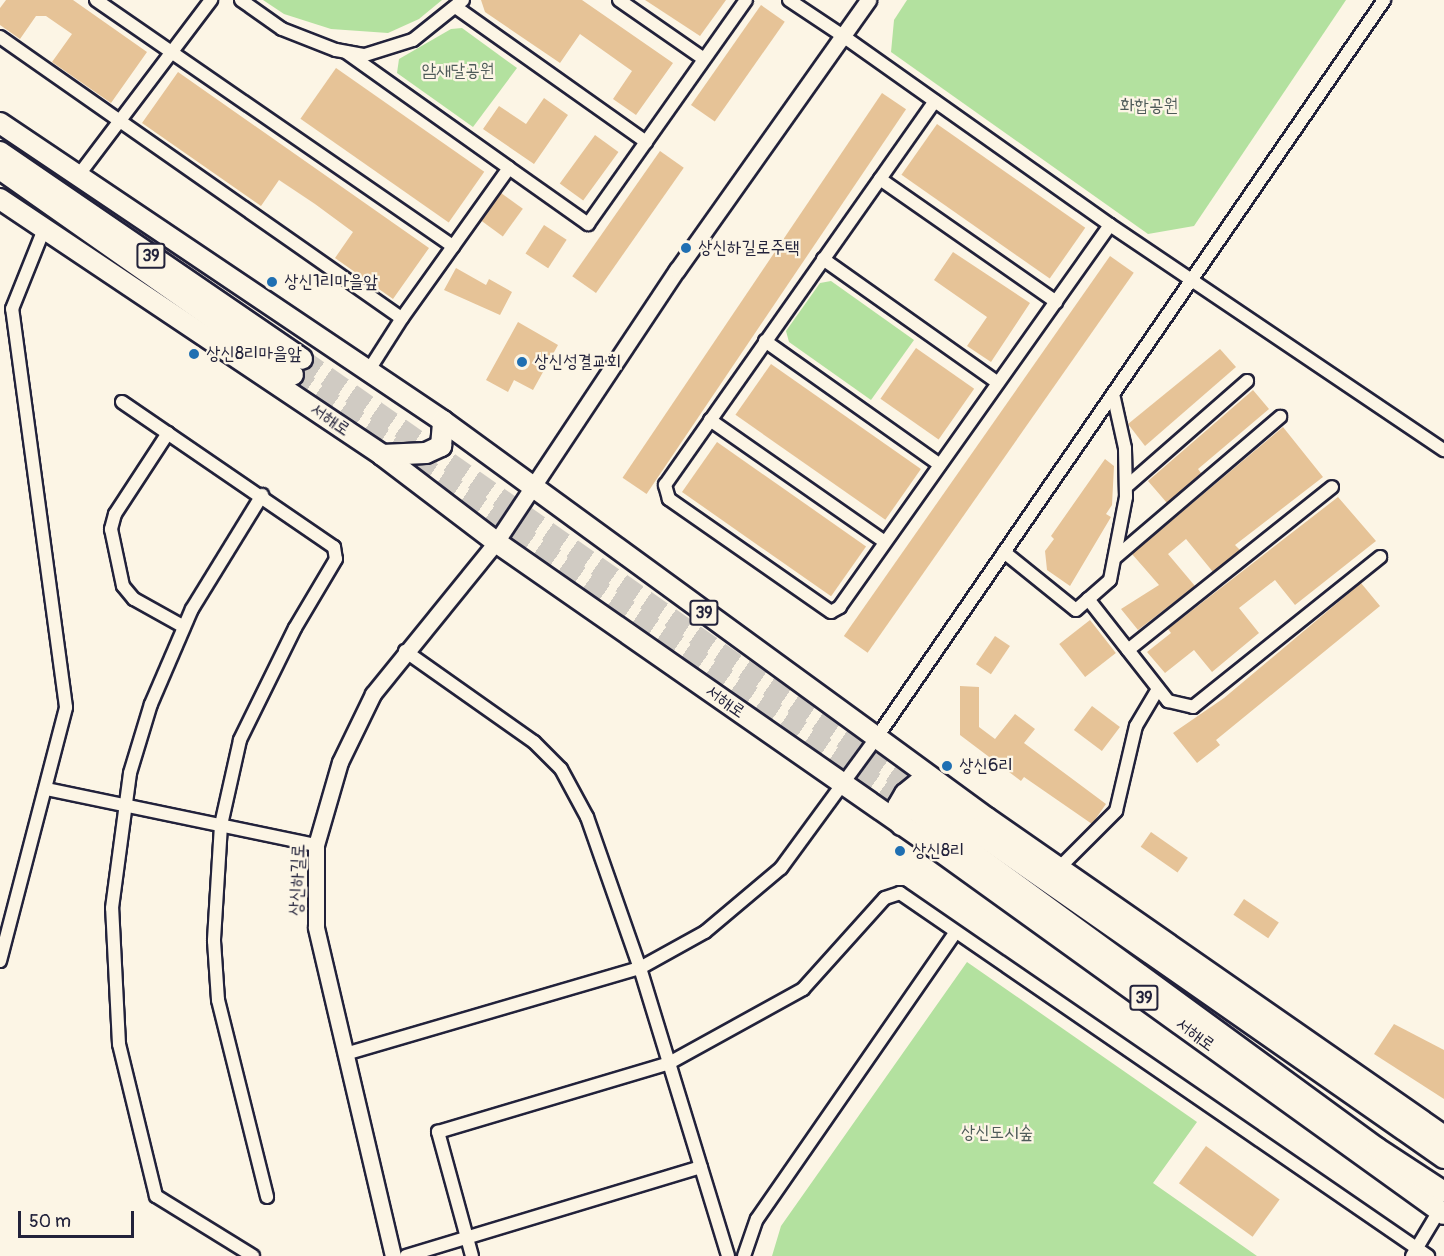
<!DOCTYPE html>
<meta charset="utf-8">
<style>
body{margin:0}
#map{position:relative;width:1444px;height:1256px;overflow:hidden;background:#fcf5e5;font-family:Pangolin,"Poor Story",sans-serif}
div>[style]{position:absolute}
.green>*{inset:0;background:#b3e19f}
.building>*{inset:0;background:#e6c397;transform-origin:0 0}
.trunk-tunnel>*{height:20px;margin-top:-10px;transform-origin:0;background:repeating-linear-gradient(90deg,#d0cbc3 0 20px,transparent 0 30px)}
.roads{filter:drop-shadow(2px 0 #22223b) drop-shadow(-2px 0 #22223b) drop-shadow(0 2px #22223b) drop-shadow(0 -2px #22223b)}
.minor>*{height:12px;margin:-6px;padding:0 6px;transform-origin:6px;border-radius:6px;background:#fcf5e5}
.tertiary>*{height:15px;margin:-7.5px;padding:0 7.5px;transform-origin:7.5px;border-radius:7.5px;background:#fcf5e5}
.primary>*{height:20px;margin:-10px;padding:0 10px;transform-origin:10px;border-radius:10px;background:#fcf5e5}
.trunk>*{height:20px;margin:-10px;padding:0 10px;transform-origin:10px;border-radius:10px;background:#fcf5e5}
.dots>*{width:16px;height:16px;translate:-50% -50%;box-sizing:border-box;border:3px solid #fcf5e5;border-radius:50%}
span{translate:-50% -50%;white-space:nowrap;text-align:center;line-height:1.15;-webkit-text-stroke:4.5px #fcf5e5;paint-order:stroke}
.shield-label span{padding:2px 4px;background:#fcf5e5;border:2px solid;border-radius:4px;-webkit-text-stroke-width:0}
.shield-label{font-size:16px;color:#22223b;font-weight:700}
.park-label{font-size:18px;color:#4e5b59}
.poi-label{font-size:18px;color:#22223b}
.left{translate:0 -50%;text-align:left}
.street-label{font-size:18px;color:#22223b}
.scale{position:absolute;left:18px;top:1211px;width:116px;height:27px;box-sizing:border-box;border:3px solid #22223b;border-top:0;padding-left:8px;font-size:18px;line-height:21px;white-space:nowrap;color:#22223b;-webkit-text-stroke:4px #fcf5e5;paint-order:stroke}
</style>
<div id="map">
<div class="green">
<i style="clip-path:polygon(263px 0,442px 0,419px 19px,388px 33px,331px 29px,284px 14px)"></i>
<i style="clip-path:polygon(907px 0,1346px 0,1194px 226px,1148px 234px,891px 52px,894px 20px)"></i>
<i style="clip-path:polygon(462px 28px,517px 68px,473px 127px,397px 73px,399px 59px,451px 29px)"></i>
<i style="clip-path:polygon(831px 281px,914px 340px,871px 400px,789px 342px,786px 331px,820px 283px)"></i>
<i style="clip-path:polygon(967px 962px,1197px 1122px,1153px 1183px,1257px 1256px,772px 1256px,781px 1226px)"></i>
</div>
<div class="building">
<i style="clip-path:polygon(6px 0,73px 0,147px 52px,111px 103px,52px 62px,72px 34px,46px 16px,36px 16px,20px 39px,0 25px,0 8px)"></i>
<i style="clip-path:polygon(481px 0,582px 0,673px 63px,636px 115px,613px 99px,632px 71px,580px 34px,560px 63px,485px 12px)"></i>
<i style="clip-path:polygon(645px 0,726px 0,700px 36px)"></i>
<i style="left:761px;top:5px;width:29px;height:122px;rotate:35deg"></i>
<i style="left:336px;top:68px;width:181px;height:62px;rotate:35deg"></i>
<i style="clip-path:polygon(178px 72px,429px 248px,393px 299px,335px 258px,353px 232px,315px 204px,279px 180px,261px 206px,142px 123px)"></i>
<i style="left:882px;top:93px;width:29px;height:464px;rotate:34deg"></i>
<i style="clip-path:polygon(544px 98px,568px 115px,534px 164px,483px 129px,499px 106px,526px 124px)"></i>
<i style="left:937px;top:124px;width:181px;height:62px;rotate:35deg"></i>
<i style="left:595px;top:135px;width:29px;height:60px;rotate:36deg"></i>
<i style="left:660px;top:151px;width:29px;height:153px;rotate:35deg"></i>
<i style="left:501px;top:193px;width:27px;height:34px;rotate:36deg"></i>
<i style="left:544px;top:225px;width:27px;height:34px;rotate:33deg"></i>
<i style="clip-path:polygon(953px 252px,1030px 303px,991px 362px,967px 346px,987px 317px,934px 280px)"></i>
<i style="left:1110px;top:256px;width:29px;height:464px;rotate:35deg"></i>
<i style="clip-path:polygon(456px 268px,486px 285px,489px 279px,512px 292px,500px 315px,444px 290px)"></i>
<i style="clip-path:polygon(518px 322px,558px 345px,533px 390px,514px 380px,508px 392px,486px 380px)"></i>
<i style="left:916px;top:348px;width:71px;height:62px;rotate:35deg"></i>
<i style="clip-path:polygon(1220px 349px,1236px 367px,1145px 446px,1128px 424px)"></i>
<i style="left:771px;top:364px;width:183px;height:62px;rotate:35deg"></i>
<i style="clip-path:polygon(1253px 390px,1269px 409px,1198px 469px,1201px 473px,1167px 503px,1148px 481px)"></i>
<i style="clip-path:polygon(1283px 427px,1323px 477px,1235px 545px,1240px 550px,1213px 572px,1186px 539px,1168px 554px,1195px 586px,1138px 630px,1121px 609px,1159px 585px,1132px 554px)"></i>
<i style="left:717px;top:442px;width:182px;height:61px;rotate:35deg"></i>
<i style="clip-path:polygon(1105px 459px,1114px 466px,1112px 505px,1106px 514px,1111px 517px,1070px 586px,1047px 570px,1045px 551px,1054px 539px,1051px 536px)"></i>
<i style="clip-path:polygon(1338px 497px,1376px 541px,1295px 605px,1275px 580px,1239px 608px,1259px 633px,1212px 672px,1194px 650px,1165px 673px,1147px 652px,1171px 633px,1168px 629px)"></i>
<i style="clip-path:polygon(1361px 583px,1380px 606px,1216px 740px,1220px 745px,1197px 763px,1173px 733px,1224px 698px)"></i>
<i style="left:1090px;top:620px;width:42px;height:39px;rotate:52deg"></i>
<i style="left:995px;top:636px;width:18px;height:34px;rotate:34deg"></i>
<i style="clip-path:polygon(960px 686px,979px 687px,979px 727px,995px 739px,1015px 714px,1035px 729px,1024px 743px,1106px 804px,1092px 824px,1024px 777px,1021px 781px,960px 735px)"></i>
<i style="left:1092px;top:706px;width:35px;height:30px;rotate:37deg"></i>
<i style="left:1151px;top:832px;width:45px;height:18px;rotate:35deg"></i>
<i style="left:1244px;top:899px;width:42px;height:19px;rotate:34deg"></i>
<i style="clip-path:polygon(1394px 1024px,1444px 1050px,1444px 1099px,1374px 1054px)"></i>
<i style="left:1206px;top:1146px;width:91px;height:46px;rotate:36deg"></i>
</div>
<div class="trunk-tunnel">
<i style="left:302px;top:359px;width:754px;rotate:35.06deg"></i>
<i style="left:293px;top:375px;width:752px;rotate:34.98deg"></i>
</div>
<div class="roads">
<div class="minor">
<i style="left:96px;top:0;width:434px;rotate:34.6deg"></i>
<i style="left:241px;top:0;width:50px;rotate:35.3deg"></i>
<i style="left:282px;top:29px;width:58px;rotate:21.3deg"></i>
<i style="left:336px;top:50px;width:29px;rotate:10deg"></i>
<i style="left:365px;top:55px;width:50px;rotate:-17.4deg"></i>
<i style="left:413px;top:40px;width:64px;rotate:-38.7deg"></i>
<i style="left:619px;top:0;width:103px;rotate:34.8deg"></i>
<i style="left:789px;top:0;width:65px;rotate:33.7deg"></i>
<i style="left:843px;top:36px;width:327px;rotate:35.3deg"></i>
<i style="left:1110px;top:225px;width:468px;rotate:125.3deg"></i>
<i style="left:840px;top:607px;width:10px;rotate:151deg"></i>
<i style="left:831px;top:612px;width:198px;rotate:-145.1deg"></i>
<i style="left:669px;top:499px;width:15px;rotate:-106deg"></i>
<i style="left:665px;top:485px;width:469px;rotate:-54.9deg"></i>
<i style="left:457px;top:8px;width:232px;rotate:35.3deg"></i>
<i style="left:0;top:37px;width:490px;rotate:35deg"></i>
<i style="left:402px;top:318px;width:184px;rotate:-54.5deg"></i>
<i style="left:509px;top:168px;width:200px;rotate:-144.6deg"></i>
<i style="left:509px;top:168px;width:97px;rotate:35.3deg"></i>
<i style="left:588px;top:224px;width:274px;rotate:-54.8deg"></i>
<i style="left:78px;top:176px;width:221px;rotate:-52.9deg"></i>
<i style="left:880px;top:179px;width:215px;rotate:34.9deg"></i>
<i style="left:1110px;top:225px;width:403px;rotate:34deg"></i>
<i style="left:823px;top:259px;width:214px;rotate:35.3deg"></i>
<i style="left:765px;top:341px;width:214px;rotate:35.3deg"></i>
<i style="left:367px;top:373px;width:65px;rotate:-57.5deg"></i>
<i style="left:122px;top:402px;width:257px;rotate:34.4deg"></i>
<i style="left:334px;top:547px;width:12px;rotate:81deg"></i>
<i style="left:336px;top:559px;width:80px;rotate:120.7deg"></i>
<i style="left:295px;top:628px;width:125px;rotate:116.2deg"></i>
<i style="left:240px;top:740px;width:87px;rotate:102.6deg"></i>
<i style="left:221px;top:825px;width:116px;rotate:93.5deg"></i>
<i style="left:214px;top:941px;width:59px;rotate:86.1deg"></i>
<i style="left:218px;top:1000px;width:203px;rotate:76deg"></i>
<i style="left:710px;top:420px;width:213px;rotate:34.9deg"></i>
<i style="left:168px;top:433px;width:97px;rotate:123.2deg"></i>
<i style="left:115px;top:514px;width:16px;rotate:105deg"></i>
<i style="left:111px;top:529px;width:58px;rotate:78.1deg"></i>
<i style="left:123px;top:586px;width:17px;rotate:50deg"></i>
<i style="left:134px;top:599px;width:57px;rotate:29.2deg"></i>
<i style="left:1126px;top:487px;width:161px;rotate:-41.2deg"></i>
<i style="left:1004px;top:552px;width:92px;rotate:38.9deg"></i>
<i style="left:1076px;top:610px;width:45px;rotate:-41.4deg"></i>
<i style="left:1110px;top:580px;width:85px;rotate:-79.1deg"></i>
<i style="left:1126px;top:497px;width:49px;rotate:-91.2deg"></i>
<i style="left:1125px;top:448px;width:55px;rotate:-102.5deg"></i>
<i style="left:1116px;top:557px;width:216px;rotate:-40.5deg"></i>
<i style="left:1088px;top:599px;width:130px;rotate:51.9deg"></i>
<i style="left:1168px;top:701px;width:26px;rotate:13deg"></i>
<i style="left:1193px;top:707px;width:240px;rotate:-38.7deg"></i>
<i style="left:1128px;top:650px;width:261px;rotate:-38.6deg"></i>
<i style="left:405px;top:651px;width:158px;rotate:35.2deg"></i>
<i style="left:534px;top:742px;width:38px;rotate:45deg"></i>
<i style="left:561px;top:769px;width:55px;rotate:61.6deg"></i>
<i style="left:587px;top:817px;width:160px;rotate:70.7deg"></i>
<i style="left:640px;top:968px;width:301px;rotate:73deg"></i>
<i style="left:47px;top:789px;width:275px;rotate:11.8deg"></i>
<i style="left:1059px;top:868px;width:81px;rotate:-45deg"></i>
<i style="left:1116px;top:811px;width:87px;rotate:-76.8deg"></i>
<i style="left:1136px;top:726px;width:43px;rotate:-59.3deg"></i>
<i style="left:0;top:961px;width:262px;rotate:-75.4deg"></i>
<i style="left:66px;top:707px;width:402px;rotate:-97.7deg"></i>
<i style="left:12px;top:309px;width:86px;rotate:-68.2deg"></i>
<i style="left:345px;top:1054px;width:307px;rotate:-16.3deg"></i>
<i style="left:640px;top:968px;width:74px;rotate:-29deg"></i>
<i style="left:705px;top:932px;width:99px;rotate:-40.1deg"></i>
<i style="left:781px;top:868px;width:162px;rotate:-53.8deg"></i>
<i style="left:877px;top:737px;width:895px;rotate:-55.47deg"></i>
<i style="left:253px;top:1256px;width:114px;rotate:-148.3deg"></i>
<i style="left:156px;top:1196px;width:156px;rotate:-103.7deg"></i>
<i style="left:119px;top:1044px;width:136px;rotate:-92.9deg"></i>
<i style="left:112px;top:908px;width:136px;rotate:-82.4deg"></i>
<i style="left:130px;top:773px;width:72px;rotate:-73.1deg"></i>
<i style="left:151px;top:704px;width:103px;rotate:-66.7deg"></i>
<i style="left:192px;top:609px;width:134px;rotate:-58.4deg"></i>
<i style="left:406px;top:1256px;width:308px;rotate:-16.8deg"></i>
<i style="left:472px;top:1256px;width:129px;rotate:-105.3deg"></i>
<i style="left:438px;top:1132px;width:241px;rotate:-16.6deg"></i>
<i style="left:669px;top:1063px;width:153px;rotate:-28.9deg"></i>
<i style="left:803px;top:989px;width:122px;rotate:-48deg"></i>
<i style="left:885px;top:898px;width:16px;rotate:-18deg"></i>
<i style="left:900px;top:893px;width:641px;rotate:34.51deg"></i>
<i style="left:744px;top:1256px;width:39px;rotate:-71deg"></i>
<i style="left:757px;top:1219px;width:348px;rotate:-55.3deg"></i>
<i style="left:1412px;top:1256px;width:52px;rotate:-59deg"></i>
</div>
<div class="tertiary">
<i style="left:393px;top:1256px;width:338px;rotate:-103.2deg"></i>
<i style="left:316px;top:927px;width:82px;rotate:-90deg"></i>
<i style="left:316px;top:845px;width:86px;rotate:-73.9deg"></i>
<i style="left:340px;top:762px;width:76px;rotate:-64.1deg"></i>
<i style="left:373px;top:694px;width:196px;rotate:-51deg"></i>
<i style="left:496px;top:542px;width:327px;rotate:-56.4deg"></i>
<i style="left:677px;top:270px;width:331px;rotate:-54.7deg"></i>
</div>
<div class="primary">
<i style="left:0;top:123px;width:534px;rotate:33.93deg"></i>
<i style="left:443px;top:421px;width:673px;rotate:36.12deg"></i>
<i style="left:987px;top:818px;width:557px;rotate:34.83deg"></i>
<i style="left:0;top:199px;width:460px;rotate:33.8deg"></i>
<i style="left:382px;top:455px;width:143px;rotate:37.3deg"></i>
<i style="left:496px;top:542px;width:534px;rotate:34.85deg"></i>
<i style="left:934px;top:847px;width:628px;rotate:35.74deg"></i>
<i style="left:382px;top:455px;width:44px;rotate:-2.6deg"></i>
<i style="left:426px;top:453px;width:17px;rotate:-25deg"></i>
<i style="left:441px;top:446px;width:25px;rotate:-85deg"></i>
<i style="left:901px;top:825px;width:19px;rotate:-99deg"></i>
<i style="left:898px;top:806px;width:14px;rotate:-60deg"></i>
<i style="left:905px;top:794px;width:19px;rotate:-39deg"></i>
<i style="left:920px;top:782px;width:13px;rotate:-4deg"></i>
</div>
<div class="trunk">
<i style="left:0;top:152px;width:366px;rotate:34.4deg"></i>
<i style="left:0;top:169px;width:358px;rotate:35.1deg"></i>
<i style="left:919px;top:792px;width:640px;rotate:34.88deg"></i>
<i style="left:909px;top:806px;width:580px;rotate:36.16deg"></i>
<i style="left:1377px;top:1148px;width:80px;rotate:33.3deg"></i>
</div>
</div>
<div class="dots">
<i style="left:686px;top:248px;background:#1f6fb2"></i>
<i style="left:272px;top:282px;background:#1f6fb2"></i>
<i style="left:194px;top:354px;background:#1f6fb2"></i>
<i style="left:522px;top:362px;background:#1f6fb2"></i>
<i style="left:947px;top:766px;background:#1f6fb2"></i>
<i style="left:900px;top:851px;background:#1f6fb2"></i>
</div>
<div class="shield-label">
<span style="left:151px;top:256px">39</span>
<span style="left:704px;top:613px">39</span>
<span style="left:1144px;top:998px">39</span>
</div>
<div class="park-label">
<span style="left:458px;top:71px">암새달공원</span>
<span style="left:1149px;top:106px">화합공원</span>
<span style="left:997px;top:1133px">상신도시숲</span>
</div>
<div class="poi-label">
<span class="left" style="left:698px;top:248px">상신하길로주택</span>
<span class="left" style="left:284px;top:282px">상신1리마을앞</span>
<span class="left" style="left:206px;top:354px">상신8리마을앞</span>
<span class="left" style="left:534px;top:362px">상신성결교회</span>
<span class="left" style="left:959px;top:766px">상신6리</span>
<span class="left" style="left:912px;top:851px">상신8리</span>
</div>
<div class="street-label">
<span style="left:330px;top:420px;rotate:34deg">서해로</span>
<span style="left:725px;top:702px;rotate:35deg">서해로</span>
<span style="left:298px;top:880px;rotate:-88deg">상신하길로</span>
<span style="left:1195px;top:1035px;rotate:36deg">서해로</span>
</div>
<div class="scale">50 m</div>
</div>
